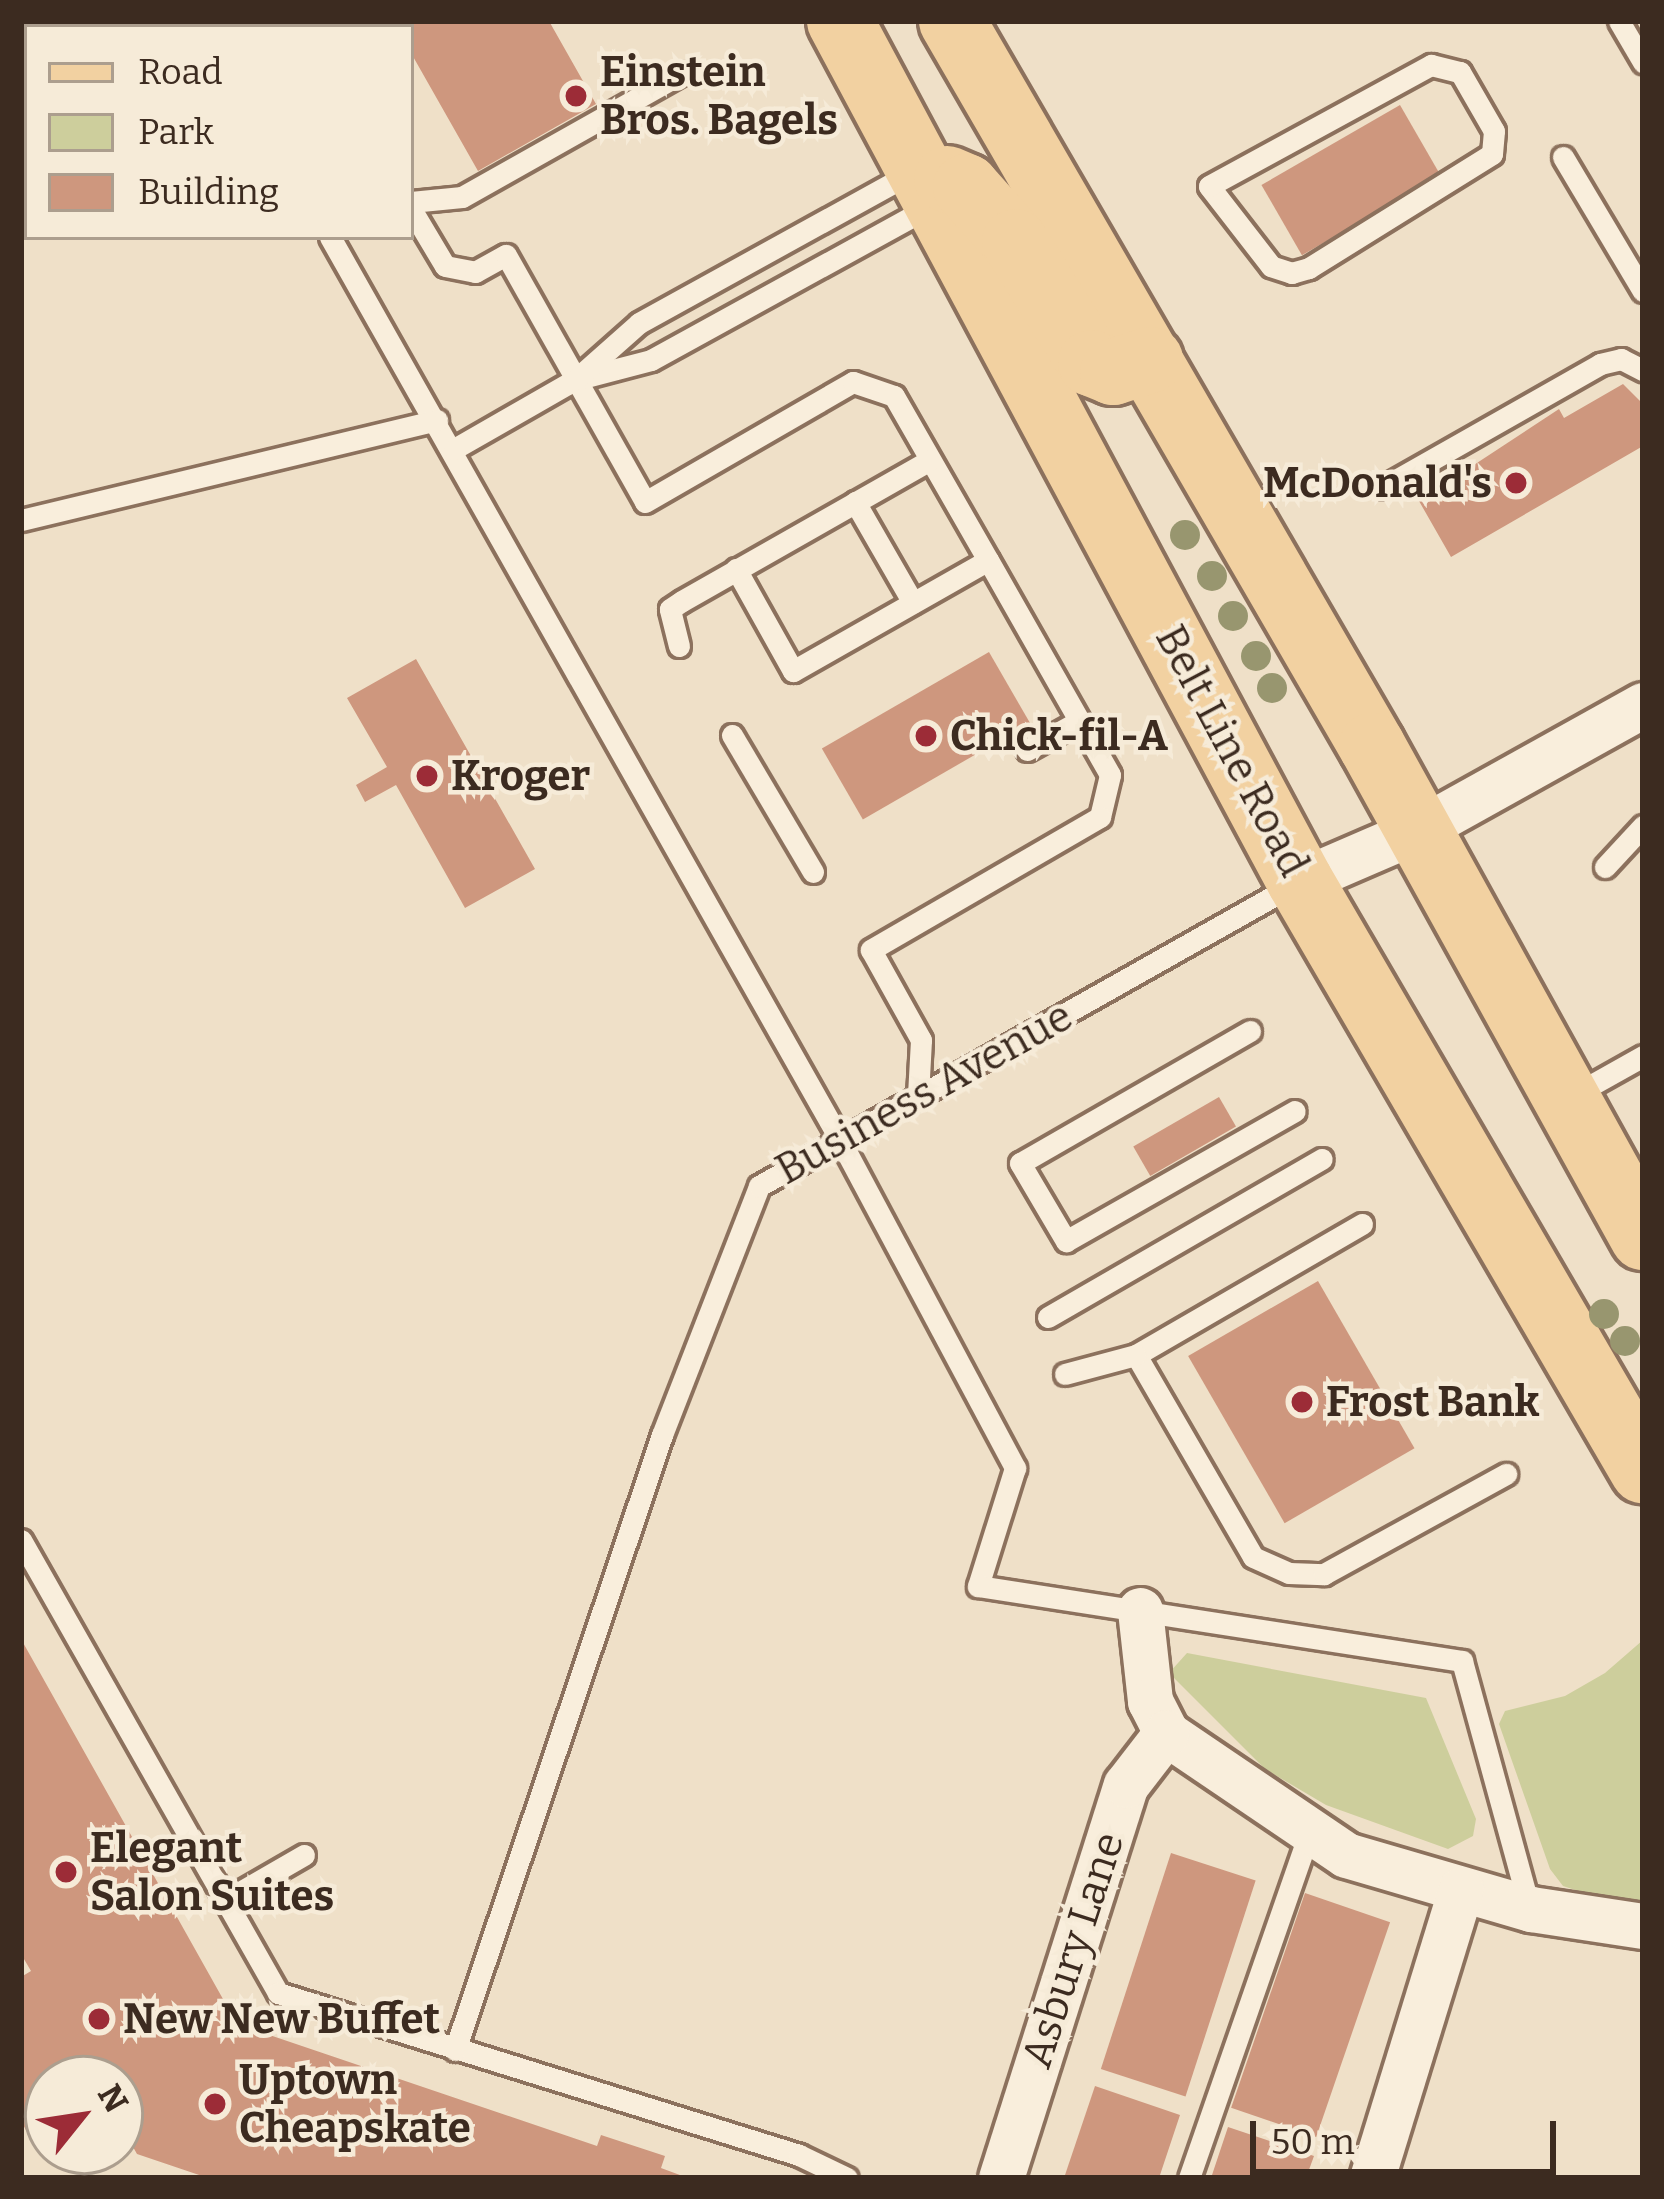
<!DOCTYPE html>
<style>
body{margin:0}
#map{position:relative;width:1664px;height:2199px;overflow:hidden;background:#efe0c8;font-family:Bitter,serif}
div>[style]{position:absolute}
.green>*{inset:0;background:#cdce9c}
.building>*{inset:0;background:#ce977e;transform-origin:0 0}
.roads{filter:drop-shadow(3px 0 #8c715d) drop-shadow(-3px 0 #8c715d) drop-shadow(0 3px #8c715d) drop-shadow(0 -3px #8c715d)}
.service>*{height:21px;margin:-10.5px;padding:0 10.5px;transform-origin:10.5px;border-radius:10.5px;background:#f9eedc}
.minor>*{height:45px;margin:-22.5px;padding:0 22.5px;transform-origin:22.5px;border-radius:22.5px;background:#f9eedc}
.primary>*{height:66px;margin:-33px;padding:0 33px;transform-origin:33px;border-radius:33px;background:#f2d1a1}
.trees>*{width:30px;height:30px;margin:-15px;border-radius:50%;background:#98966f}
.dots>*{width:33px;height:33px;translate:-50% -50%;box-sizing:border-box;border:6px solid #f6ebd8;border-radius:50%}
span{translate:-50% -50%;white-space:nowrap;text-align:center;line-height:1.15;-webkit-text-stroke:9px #f6ebd8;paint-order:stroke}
.poi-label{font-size:42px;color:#3c2b20;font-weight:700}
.left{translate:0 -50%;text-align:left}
.right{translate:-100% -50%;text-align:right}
.street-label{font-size:42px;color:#3c2b20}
.frame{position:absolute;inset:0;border:24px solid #3c2b20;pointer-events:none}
.legend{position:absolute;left:24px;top:24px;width:390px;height:216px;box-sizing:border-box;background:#f6ebd8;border:3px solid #ac9e8e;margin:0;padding:15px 21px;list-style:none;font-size:36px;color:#3c2b20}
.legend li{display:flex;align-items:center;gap:24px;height:60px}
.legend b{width:60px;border:3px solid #ac9e8e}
.north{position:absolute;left:24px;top:2055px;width:120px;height:120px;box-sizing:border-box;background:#f6ebd8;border:3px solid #ac9e8e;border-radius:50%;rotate:60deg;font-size:33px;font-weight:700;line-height:48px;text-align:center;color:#3c2b20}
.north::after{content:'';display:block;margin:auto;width:42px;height:54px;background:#9c2c37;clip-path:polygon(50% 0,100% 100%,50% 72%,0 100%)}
.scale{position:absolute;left:1250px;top:2121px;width:306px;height:54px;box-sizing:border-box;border:6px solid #3c2b20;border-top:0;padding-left:15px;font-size:36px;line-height:42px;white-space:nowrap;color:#3c2b20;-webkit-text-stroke:9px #f6ebd8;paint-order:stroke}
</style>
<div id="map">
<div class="green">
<i style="clip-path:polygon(1643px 1640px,1643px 1904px,1624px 1906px,1563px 1886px,1550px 1869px,1499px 1724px,1505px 1711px,1565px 1696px,1605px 1673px)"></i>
<i style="clip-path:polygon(1187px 1653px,1426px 1698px,1476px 1819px,1473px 1836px,1448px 1849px,1326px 1805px,1265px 1769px,1169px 1673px)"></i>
</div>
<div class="building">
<i style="clip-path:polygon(372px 21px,549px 21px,596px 104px,478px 171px,411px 53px,411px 27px)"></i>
<i style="left:1400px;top:105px;width:81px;height:160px;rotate:60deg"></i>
<i style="clip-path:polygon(1623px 384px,1643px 404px,1643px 446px,1451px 557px,1419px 501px,1559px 409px,1564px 418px)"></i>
<i style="left:989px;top:652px;width:82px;height:193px;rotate:60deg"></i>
<i style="clip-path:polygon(416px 659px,535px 869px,465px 908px,396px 785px,365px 802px,356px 785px,387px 767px,347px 698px)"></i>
<i style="left:1219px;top:1097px;width:34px;height:99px;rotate:60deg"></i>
<i style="left:1318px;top:1281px;width:193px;height:150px;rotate:60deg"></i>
<i style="clip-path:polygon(21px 1639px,237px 2024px,597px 2146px,601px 2135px,665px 2156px,661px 2168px,688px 2178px,208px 2178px,137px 2154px,120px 2124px,120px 2079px,48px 2079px,48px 2132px,32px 2141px,21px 2121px,21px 1977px,31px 1971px,21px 1954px)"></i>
<i style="left:1171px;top:1853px;width:89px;height:227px;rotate:18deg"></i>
<i style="left:1305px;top:1893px;width:90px;height:227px;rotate:19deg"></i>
<i style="clip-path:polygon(1095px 2086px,1180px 2115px,1159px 2178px,1064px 2178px)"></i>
<i style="clip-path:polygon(1228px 2127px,1314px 2156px,1306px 2178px,1211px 2178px)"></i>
</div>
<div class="roads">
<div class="service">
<i style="left:205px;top:21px;width:7px;rotate:63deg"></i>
<i style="left:302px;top:21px;width:7px;rotate:63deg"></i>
<i style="left:350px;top:21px;width:7px;rotate:63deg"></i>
<i style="left:1619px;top:21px;width:48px;rotate:59.7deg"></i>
<i style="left:1431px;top:65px;width:30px;rotate:14deg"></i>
<i style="left:1460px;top:72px;width:68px;rotate:60deg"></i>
<i style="left:1494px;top:131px;width:23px;rotate:95deg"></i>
<i style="left:1492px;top:154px;width:216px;rotate:148.1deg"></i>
<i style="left:1309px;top:268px;width:18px;rotate:164deg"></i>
<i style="left:1292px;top:273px;width:22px;rotate:-162deg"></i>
<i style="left:1271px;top:266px;width:101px;rotate:-127.8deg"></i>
<i style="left:1209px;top:186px;width:253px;rotate:-28.6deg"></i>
<i style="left:1563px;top:157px;width:156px;rotate:59.2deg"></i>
<i style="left:411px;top:202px;width:51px;rotate:-5.6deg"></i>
<i style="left:462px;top:197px;width:253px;rotate:-29.4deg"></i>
<i style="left:411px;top:209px;width:66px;rotate:59.2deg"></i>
<i style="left:445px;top:266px;width:31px;rotate:11deg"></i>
<i style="left:475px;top:272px;width:35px;rotate:-29deg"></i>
<i style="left:506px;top:255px;width:283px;rotate:60.6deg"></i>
<i style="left:645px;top:502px;width:240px;rotate:-30deg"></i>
<i style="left:853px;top:382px;width:43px;rotate:18.9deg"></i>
<i style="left:894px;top:396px;width:189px;rotate:60.2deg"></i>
<i style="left:988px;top:560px;width:247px;rotate:60.4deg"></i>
<i style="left:1110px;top:775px;width:43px;rotate:103.4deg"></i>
<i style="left:1100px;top:817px;width:265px;rotate:149.9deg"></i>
<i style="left:871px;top:950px;width:103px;rotate:60.9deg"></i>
<i style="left:921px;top:1040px;width:56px;rotate:93.1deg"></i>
<i style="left:330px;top:237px;width:1037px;rotate:60.54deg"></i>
<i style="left:840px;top:1140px;width:372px;rotate:61.9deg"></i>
<i style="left:1015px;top:1468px;width:124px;rotate:107.4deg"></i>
<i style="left:978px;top:1586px;width:490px;rotate:8.8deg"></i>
<i style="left:1462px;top:1661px;width:251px;rotate:74.7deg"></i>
<i style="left:582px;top:378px;width:71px;rotate:-14.6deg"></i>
<i style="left:651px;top:360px;width:317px;rotate:-28.8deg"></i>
<i style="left:454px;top:449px;width:141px;rotate:-29.8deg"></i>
<i style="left:576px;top:379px;width:84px;rotate:-41.6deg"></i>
<i style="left:639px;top:323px;width:311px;rotate:-28.9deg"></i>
<i style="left:1382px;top:488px;width:251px;rotate:-29.6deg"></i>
<i style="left:1600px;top:364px;width:22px;rotate:-13deg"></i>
<i style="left:1621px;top:359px;width:25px;rotate:27deg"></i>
<i style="left:855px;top:502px;width:116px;rotate:60.1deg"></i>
<i style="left:21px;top:520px;width:428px;rotate:-13.5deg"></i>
<i style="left:736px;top:569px;width:117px;rotate:60.8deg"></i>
<i style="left:793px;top:671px;width:224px;rotate:-29.6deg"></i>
<i style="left:679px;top:646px;width:38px;rotate:-104deg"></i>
<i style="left:670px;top:609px;width:14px;rotate:-34deg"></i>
<i style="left:682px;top:601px;width:285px;rotate:-29.6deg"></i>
<i style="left:732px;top:735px;width:159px;rotate:59.4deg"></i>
<i style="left:1027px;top:750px;width:60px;rotate:-29.1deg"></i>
<i style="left:1605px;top:867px;width:56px;rotate:-47.2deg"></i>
<i style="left:1250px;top:1031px;width:265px;rotate:150.1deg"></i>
<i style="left:1020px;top:1163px;width:91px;rotate:59.5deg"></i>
<i style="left:1066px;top:1241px;width:263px;rotate:-29.6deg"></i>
<i style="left:1570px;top:1097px;width:84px;rotate:-29.3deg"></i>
<i style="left:1362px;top:1224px;width:261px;rotate:149.9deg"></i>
<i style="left:1136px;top:1355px;width:233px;rotate:59.9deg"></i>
<i style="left:1253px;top:1557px;width:39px;rotate:24deg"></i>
<i style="left:1289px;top:1573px;width:35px;rotate:2deg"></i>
<i style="left:1324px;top:1574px;width:208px;rotate:-28.8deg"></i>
<i style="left:1048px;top:1317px;width:316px;rotate:-30deg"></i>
<i style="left:1065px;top:1374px;width:73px;rotate:-15deg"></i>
<i style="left:21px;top:1540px;width:521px;rotate:60.43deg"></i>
<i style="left:278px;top:1993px;width:546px;rotate:17.27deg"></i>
<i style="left:799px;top:2155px;width:53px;rotate:25.6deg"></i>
<i style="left:226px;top:1900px;width:90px;rotate:-30deg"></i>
<i style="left:455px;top:2050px;width:649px;rotate:-71.4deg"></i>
<i style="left:662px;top:1435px;width:267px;rotate:-68.7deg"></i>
<i style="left:759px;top:1186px;width:615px;rotate:-29.4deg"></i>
<i style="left:1189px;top:2178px;width:367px;rotate:-70.8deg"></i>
</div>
<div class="minor">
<i style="left:1300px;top:881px;width:131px;rotate:-23.4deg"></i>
<i style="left:1420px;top:829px;width:255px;rotate:-29.1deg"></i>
<i style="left:1140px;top:1610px;width:92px;rotate:83.7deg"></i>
<i style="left:1150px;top:1701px;width:36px;rotate:63deg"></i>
<i style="left:1166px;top:1733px;width:217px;rotate:34.1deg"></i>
<i style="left:1346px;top:1855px;width:193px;rotate:16.3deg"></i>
<i style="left:1531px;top:1909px;width:113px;rotate:8.6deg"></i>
<i style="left:1001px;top:2178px;width:412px;rotate:-72.4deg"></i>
<i style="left:1126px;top:1785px;width:66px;rotate:-52.4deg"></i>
<i style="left:1372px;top:2178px;width:302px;rotate:-72.9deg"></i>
</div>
<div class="primary">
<i style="left:840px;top:21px;width:975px;rotate:61.86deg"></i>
<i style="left:1300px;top:881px;width:682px;rotate:59.79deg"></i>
<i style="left:952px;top:21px;width:838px;rotate:59.92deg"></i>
<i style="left:1372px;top:746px;width:561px;rotate:61.1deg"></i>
<i style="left:947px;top:179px;width:21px;rotate:23deg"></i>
<i style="left:966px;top:187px;width:74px;rotate:48.3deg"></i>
<i style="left:1015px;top:242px;width:143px;rotate:57.9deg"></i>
<i style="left:1091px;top:363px;width:24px;rotate:22deg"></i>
<i style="left:1113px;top:372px;width:39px;rotate:-18deg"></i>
</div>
</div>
<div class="trees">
<i style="left:1185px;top:535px"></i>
<i style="left:1212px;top:576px"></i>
<i style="left:1233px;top:616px"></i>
<i style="left:1256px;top:656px"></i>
<i style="left:1272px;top:688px"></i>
<i style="left:1604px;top:1314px"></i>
<i style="left:1625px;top:1341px"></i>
</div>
<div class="dots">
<i style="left:576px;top:96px;background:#9c2c37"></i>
<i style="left:1516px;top:483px;background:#9c2c37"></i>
<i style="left:926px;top:736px;background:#9c2c37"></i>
<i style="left:427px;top:776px;background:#9c2c37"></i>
<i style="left:1302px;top:1402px;background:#9c2c37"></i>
<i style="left:66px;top:1872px;background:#9c2c37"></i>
<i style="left:99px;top:2019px;background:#9c2c37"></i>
<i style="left:215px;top:2104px;background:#9c2c37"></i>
</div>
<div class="poi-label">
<span class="left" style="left:600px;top:96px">Einstein<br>Bros. Bagels</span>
<span class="right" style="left:1492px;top:483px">McDonald's</span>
<span class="left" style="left:950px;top:736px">Chick-fil-A</span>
<span class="left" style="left:451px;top:776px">Kroger</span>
<span class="left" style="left:1326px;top:1402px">Frost Bank</span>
<span class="left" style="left:90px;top:1872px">Elegant<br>Salon Suites</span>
<span class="left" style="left:123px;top:2019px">New New Buffet</span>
<span class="left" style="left:239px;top:2104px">Uptown<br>Cheapskate</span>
</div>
<div class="street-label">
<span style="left:1232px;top:751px;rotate:62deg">Belt Line Road</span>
<span style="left:924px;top:1093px;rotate:-29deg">Business Avenue</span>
<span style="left:1073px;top:1950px;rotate:-72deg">Asbury Lane</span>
</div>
<div class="frame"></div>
<ul class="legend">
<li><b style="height:15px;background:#f2d1a1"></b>Road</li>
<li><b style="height:33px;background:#cdce9c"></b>Park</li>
<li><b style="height:33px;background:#ce977e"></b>Building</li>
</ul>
<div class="north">N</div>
<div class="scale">50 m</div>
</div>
